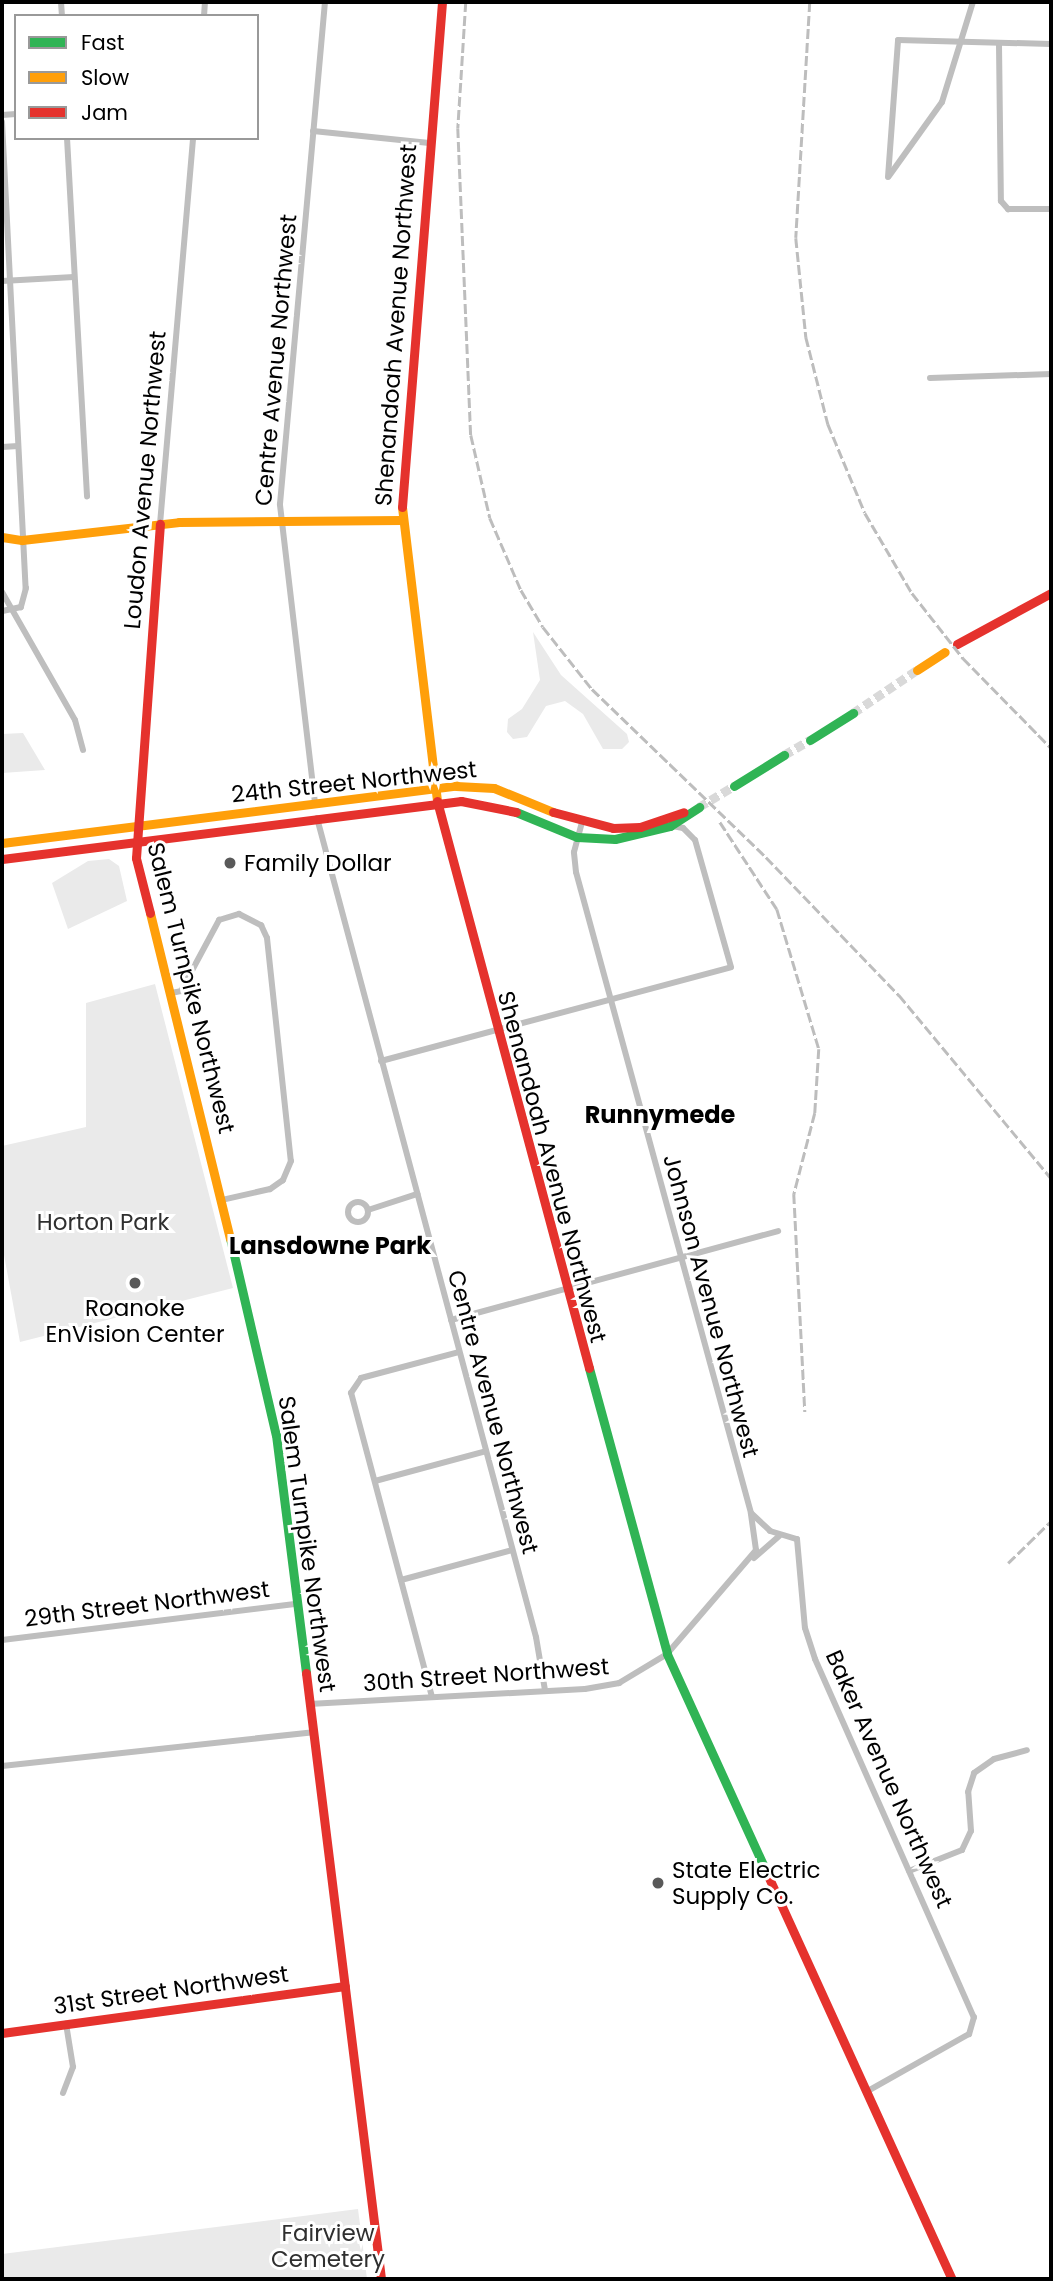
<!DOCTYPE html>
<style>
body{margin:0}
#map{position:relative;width:1053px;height:2281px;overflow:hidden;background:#fff;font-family:Poppins,sans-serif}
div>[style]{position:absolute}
.green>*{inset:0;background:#eaeaea}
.secondary-tunnel>*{height:9px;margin-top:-4.5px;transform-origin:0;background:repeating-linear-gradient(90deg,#d9d9d9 0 9px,transparent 0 13.5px)}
.street>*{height:6px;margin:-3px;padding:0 3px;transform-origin:3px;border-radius:3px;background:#bebebe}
.street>.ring{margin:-3px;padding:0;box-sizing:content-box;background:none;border:6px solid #bebebe;border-radius:50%}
.fast>*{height:9px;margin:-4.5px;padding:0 4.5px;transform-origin:4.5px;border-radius:4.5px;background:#30b455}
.slow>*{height:9px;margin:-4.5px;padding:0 4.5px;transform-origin:4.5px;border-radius:4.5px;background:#ff9f0a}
.jam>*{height:9px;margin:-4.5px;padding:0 4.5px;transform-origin:4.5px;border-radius:4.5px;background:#e5322d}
.rail>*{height:2.5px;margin-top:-1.25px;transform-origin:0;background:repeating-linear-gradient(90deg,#bdbdbd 0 10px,transparent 0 13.5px)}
.dots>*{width:19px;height:19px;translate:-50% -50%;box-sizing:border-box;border:4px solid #fff;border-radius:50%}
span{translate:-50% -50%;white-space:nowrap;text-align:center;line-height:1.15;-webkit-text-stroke:6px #fff;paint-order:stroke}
.street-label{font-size:23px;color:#000}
.poi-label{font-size:23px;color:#000}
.left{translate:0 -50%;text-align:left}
.park-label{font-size:23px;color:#2f2f2f}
.neighbourhood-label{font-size:24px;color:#000;font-weight:700}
.frame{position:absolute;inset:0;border:4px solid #000;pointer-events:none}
.legend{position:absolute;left:14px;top:14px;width:245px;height:126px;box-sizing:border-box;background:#fff;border:2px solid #999;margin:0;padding:9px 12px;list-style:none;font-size:21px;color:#000}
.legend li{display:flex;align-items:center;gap:14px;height:35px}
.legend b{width:35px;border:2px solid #999}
</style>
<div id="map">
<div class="green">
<i style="clip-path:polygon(533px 632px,561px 675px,627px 734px,629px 742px,622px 749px,603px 749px,583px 714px,565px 701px,546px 706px,527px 737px,513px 739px,507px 732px,508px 719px,522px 709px,540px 680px)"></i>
<i style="clip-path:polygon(23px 733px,45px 770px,2px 773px,2px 734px)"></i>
<i style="clip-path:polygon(109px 859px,119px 866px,127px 901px,68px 929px,52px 883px,88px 861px)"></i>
<i style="clip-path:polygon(155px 984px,233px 1288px,20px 1342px,2px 1244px,2px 1146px,86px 1127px,86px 1003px)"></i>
<i style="clip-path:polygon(358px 2209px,367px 2279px,2px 2279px,2px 2254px)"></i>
</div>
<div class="secondary-tunnel">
<i style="left:853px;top:713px;width:77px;rotate:-33.9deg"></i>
<i style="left:784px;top:755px;width:30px;rotate:-30deg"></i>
<i style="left:699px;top:807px;width:41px;rotate:-31deg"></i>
</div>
<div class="street">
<i style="left:61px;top:2px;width:14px;rotate:86deg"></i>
<i style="left:204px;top:16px;width:14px;rotate:-86deg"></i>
<i style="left:999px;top:45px;width:156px;rotate:89.3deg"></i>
<i style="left:1001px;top:201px;width:11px;rotate:49deg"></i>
<i style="left:1008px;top:209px;width:43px"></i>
<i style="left:2px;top:115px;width:14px;rotate:-4deg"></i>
<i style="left:2px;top:122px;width:467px;rotate:87.1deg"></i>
<i style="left:26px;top:588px;width:20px;rotate:105deg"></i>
<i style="left:21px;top:607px;width:19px;rotate:168deg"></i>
<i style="left:313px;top:131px;width:117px;rotate:5.9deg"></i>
<i style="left:67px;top:138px;width:359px;rotate:86.8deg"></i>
<i style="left:889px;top:176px;width:91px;rotate:-54.4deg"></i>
<i style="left:942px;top:102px;width:105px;rotate:-72.8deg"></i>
<i style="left:888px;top:177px;width:137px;rotate:-85.8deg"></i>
<i style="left:898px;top:40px;width:153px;rotate:1.5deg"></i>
<i style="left:2px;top:281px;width:72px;rotate:-3.2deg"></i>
<i style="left:930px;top:378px;width:121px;rotate:-1.9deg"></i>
<i style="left:2px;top:447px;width:16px;rotate:-4deg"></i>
<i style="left:160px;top:524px;width:387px;rotate:-85.1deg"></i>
<i style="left:2px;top:592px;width:147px;rotate:60.3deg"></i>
<i style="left:75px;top:720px;width:31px;rotate:75deg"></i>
<i style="left:315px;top:803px;width:301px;rotate:-96.7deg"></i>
<i style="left:280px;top:504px;width:504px;rotate:-84.88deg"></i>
<i style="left:317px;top:818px;width:848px;rotate:75.03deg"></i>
<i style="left:536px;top:1637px;width:54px;rotate:80.4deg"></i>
<i style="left:171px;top:993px;width:10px;rotate:-11deg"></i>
<i style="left:181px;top:991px;width:81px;rotate:-61.8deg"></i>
<i style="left:219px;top:920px;width:21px;rotate:-17deg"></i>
<i style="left:239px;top:914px;width:25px;rotate:27deg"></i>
<i style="left:261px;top:925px;width:14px;rotate:65deg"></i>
<i style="left:267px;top:938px;width:224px;rotate:83.9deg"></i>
<i style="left:291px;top:1161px;width:21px;rotate:113deg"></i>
<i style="left:283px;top:1180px;width:16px;rotate:145deg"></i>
<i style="left:270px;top:1189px;width:49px;rotate:167.1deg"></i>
<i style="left:381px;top:1061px;width:362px;rotate:-15deg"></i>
<i style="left:731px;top:967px;width:132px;rotate:-105.8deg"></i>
<i style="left:695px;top:840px;width:17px;rotate:-135deg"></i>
<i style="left:683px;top:828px;width:11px;rotate:-170deg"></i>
<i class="ring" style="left:348px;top:1202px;width:14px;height:14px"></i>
<i style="left:368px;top:1210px;width:52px;rotate:-18.1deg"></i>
<i style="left:451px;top:1320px;width:339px;rotate:-15.2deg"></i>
<i style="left:375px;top:1481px;width:115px;rotate:-15.1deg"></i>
<i style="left:751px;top:1513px;width:26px;rotate:43deg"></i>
<i style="left:770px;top:1531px;width:28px;rotate:17deg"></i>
<i style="left:797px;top:1539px;width:89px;rotate:84.9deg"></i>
<i style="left:805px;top:1628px;width:33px;rotate:72deg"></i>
<i style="left:815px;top:1659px;width:392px;rotate:66.1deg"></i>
<i style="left:974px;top:2017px;width:18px;rotate:106deg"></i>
<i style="left:969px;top:2034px;width:118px;rotate:150.6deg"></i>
<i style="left:754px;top:1558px;width:33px;rotate:-41deg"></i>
<i style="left:401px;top:1580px;width:115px;rotate:-15.1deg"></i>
<i style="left:2px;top:1640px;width:297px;rotate:-7deg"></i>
<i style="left:432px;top:1697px;width:315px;rotate:-104.9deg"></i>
<i style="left:351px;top:1393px;width:18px;rotate:-56deg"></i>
<i style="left:361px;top:1378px;width:101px;rotate:-14.9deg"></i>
<i style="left:309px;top:1704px;width:276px;rotate:-3.1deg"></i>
<i style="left:585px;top:1689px;width:35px;rotate:-10deg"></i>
<i style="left:619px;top:1683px;width:56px;rotate:-31.1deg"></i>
<i style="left:667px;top:1654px;width:137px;rotate:-49.4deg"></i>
<i style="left:756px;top:1550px;width:37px;rotate:-98deg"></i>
<i style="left:751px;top:1513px;width:664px;rotate:-105.27deg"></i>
<i style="left:576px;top:872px;width:20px;rotate:-96deg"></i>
<i style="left:574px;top:852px;width:30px;rotate:-75deg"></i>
<i style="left:2px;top:1766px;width:313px;rotate:-6.2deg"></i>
<i style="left:909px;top:1871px;width:57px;rotate:-21.6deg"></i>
<i style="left:962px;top:1850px;width:21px;rotate:-65deg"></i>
<i style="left:971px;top:1831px;width:39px;rotate:-94deg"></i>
<i style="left:968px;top:1792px;width:20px;rotate:-72deg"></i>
<i style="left:974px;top:1773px;width:24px;rotate:-35deg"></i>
<i style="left:994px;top:1759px;width:34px;rotate:-15deg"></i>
<i style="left:63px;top:2093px;width:28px;rotate:-69deg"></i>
<i style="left:73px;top:2067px;width:44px;rotate:-99.2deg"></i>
</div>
<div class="fast">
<i style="left:810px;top:740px;width:51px;rotate:-32.1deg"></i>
<i style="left:734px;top:786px;width:59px;rotate:-31.8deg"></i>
<i style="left:516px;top:812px;width:66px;rotate:22.3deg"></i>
<i style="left:577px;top:837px;width:38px;rotate:3deg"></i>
<i style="left:615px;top:839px;width:57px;rotate:-13.3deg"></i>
<i style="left:670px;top:826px;width:35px;rotate:-33deg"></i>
<i style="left:230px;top:1238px;width:202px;rotate:76.9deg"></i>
<i style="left:276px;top:1435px;width:240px;rotate:82.8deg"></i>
<i style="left:589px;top:1368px;width:296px;rotate:74.7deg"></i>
<i style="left:667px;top:1654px;width:246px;rotate:65.5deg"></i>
</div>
<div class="slow">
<i style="left:402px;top:507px;width:296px;rotate:83.2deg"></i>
<i style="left:2px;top:537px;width:20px;rotate:9deg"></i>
<i style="left:22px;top:540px;width:158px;rotate:-6.5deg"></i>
<i style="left:179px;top:522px;width:222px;rotate:-0.5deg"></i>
<i style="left:917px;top:670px;width:33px;rotate:-33deg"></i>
<i style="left:2px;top:843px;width:458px;rotate:-7.2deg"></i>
<i style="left:456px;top:786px;width:38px;rotate:3deg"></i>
<i style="left:494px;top:788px;width:64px;rotate:22.1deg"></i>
<i style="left:150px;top:913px;width:335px;rotate:76.2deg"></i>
</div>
<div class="jam">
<i style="left:402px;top:507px;width:507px;rotate:-85.47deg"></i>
<i style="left:957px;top:644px;width:107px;rotate:-28.5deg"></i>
<i style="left:437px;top:801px;width:587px;rotate:74.99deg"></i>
<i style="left:553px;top:812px;width:62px;rotate:14.9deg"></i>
<i style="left:613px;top:828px;width:27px;rotate:-2deg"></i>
<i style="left:640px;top:827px;width:46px;rotate:-18.8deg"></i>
<i style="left:2px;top:859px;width:463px;rotate:-7.2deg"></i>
<i style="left:461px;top:801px;width:56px;rotate:11.3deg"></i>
<i style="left:150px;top:913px;width:57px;rotate:-104.3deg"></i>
<i style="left:136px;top:858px;width:335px;rotate:-85.9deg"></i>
<i style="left:306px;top:1673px;width:611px;rotate:82.94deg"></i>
<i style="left:769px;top:1878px;width:441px;rotate:65.5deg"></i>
<i style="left:2px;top:2033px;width:346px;rotate:-7.8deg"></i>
</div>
<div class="rail">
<i style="left:466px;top:2px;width:126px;rotate:93.6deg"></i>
<i style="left:458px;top:128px;width:307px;rotate:87.6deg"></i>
<i style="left:471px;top:435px;width:85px;rotate:77.1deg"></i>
<i style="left:490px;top:518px;width:78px;rotate:66.7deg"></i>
<i style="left:521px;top:590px;width:43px;rotate:59.3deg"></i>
<i style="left:543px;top:627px;width:79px;rotate:51.7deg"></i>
<i style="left:592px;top:689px;width:242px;rotate:44deg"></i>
<i style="left:766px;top:857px;width:192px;rotate:46.1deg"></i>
<i style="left:899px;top:995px;width:238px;rotate:50.3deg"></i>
<i style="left:810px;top:2px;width:236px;rotate:93.4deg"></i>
<i style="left:796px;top:238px;width:100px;rotate:84.2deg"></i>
<i style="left:806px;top:337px;width:90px;rotate:75.8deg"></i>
<i style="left:828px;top:424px;width:96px;rotate:67.4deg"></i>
<i style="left:865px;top:513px;width:93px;rotate:59.6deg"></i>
<i style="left:912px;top:593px;width:83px;rotate:51.9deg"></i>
<i style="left:963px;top:658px;width:126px;rotate:45.6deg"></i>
<i style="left:720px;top:822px;width:104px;rotate:56.8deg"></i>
<i style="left:777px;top:909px;width:146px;rotate:73.3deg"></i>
<i style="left:819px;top:1049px;width:64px;rotate:93.6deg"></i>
<i style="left:815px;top:1113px;width:84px;rotate:104.5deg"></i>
<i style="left:794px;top:1194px;width:218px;rotate:87.1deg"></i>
<i style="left:1008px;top:1563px;width:60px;rotate:-44.3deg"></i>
</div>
<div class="dots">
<i style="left:230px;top:863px;background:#595959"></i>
<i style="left:135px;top:1283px;background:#595959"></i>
<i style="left:658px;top:1883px;background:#595959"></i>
</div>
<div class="street-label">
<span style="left:396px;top:325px;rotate:-86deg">Shenandoah Avenue Northwest</span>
<span style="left:276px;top:360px;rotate:-85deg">Centre Avenue Northwest</span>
<span style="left:145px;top:480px;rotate:-85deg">Loudon Avenue Northwest</span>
<span style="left:354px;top:782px;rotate:-6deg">24th Street Northwest</span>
<span style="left:191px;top:988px;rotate:76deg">Salem Turnpike Northwest</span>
<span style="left:552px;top:1167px;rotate:75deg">Shenandoah Avenue Northwest</span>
<span style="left:711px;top:1306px;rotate:75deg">Johnson Avenue Northwest</span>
<span style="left:493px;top:1412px;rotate:75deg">Centre Avenue Northwest</span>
<span style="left:307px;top:1544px;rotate:82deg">Salem Turnpike Northwest</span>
<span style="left:147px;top:1604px;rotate:-7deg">29th Street Northwest</span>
<span style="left:486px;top:1675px;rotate:-4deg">30th Street Northwest</span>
<span style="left:889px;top:1779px;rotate:66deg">Baker Avenue Northwest</span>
<span style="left:171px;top:1990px;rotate:-8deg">31st Street Northwest</span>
</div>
<div class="poi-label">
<span class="left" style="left:244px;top:863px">Family Dollar</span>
<span style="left:135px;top:1321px">Roanoke<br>EnVision Center</span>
<span class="left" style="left:672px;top:1883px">State Electric<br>Supply Co.</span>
</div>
<div class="park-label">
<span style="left:103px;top:1222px">Horton Park</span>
<span style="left:328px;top:2246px">Fairview<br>Cemetery</span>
</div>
<div class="neighbourhood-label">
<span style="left:660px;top:1115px">Runnymede</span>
<span style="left:330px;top:1246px">Lansdowne Park</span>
</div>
<div class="frame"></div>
<ul class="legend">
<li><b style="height:9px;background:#30b455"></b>Fast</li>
<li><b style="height:9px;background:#ff9f0a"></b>Slow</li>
<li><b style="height:9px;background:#e5322d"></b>Jam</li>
</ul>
</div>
